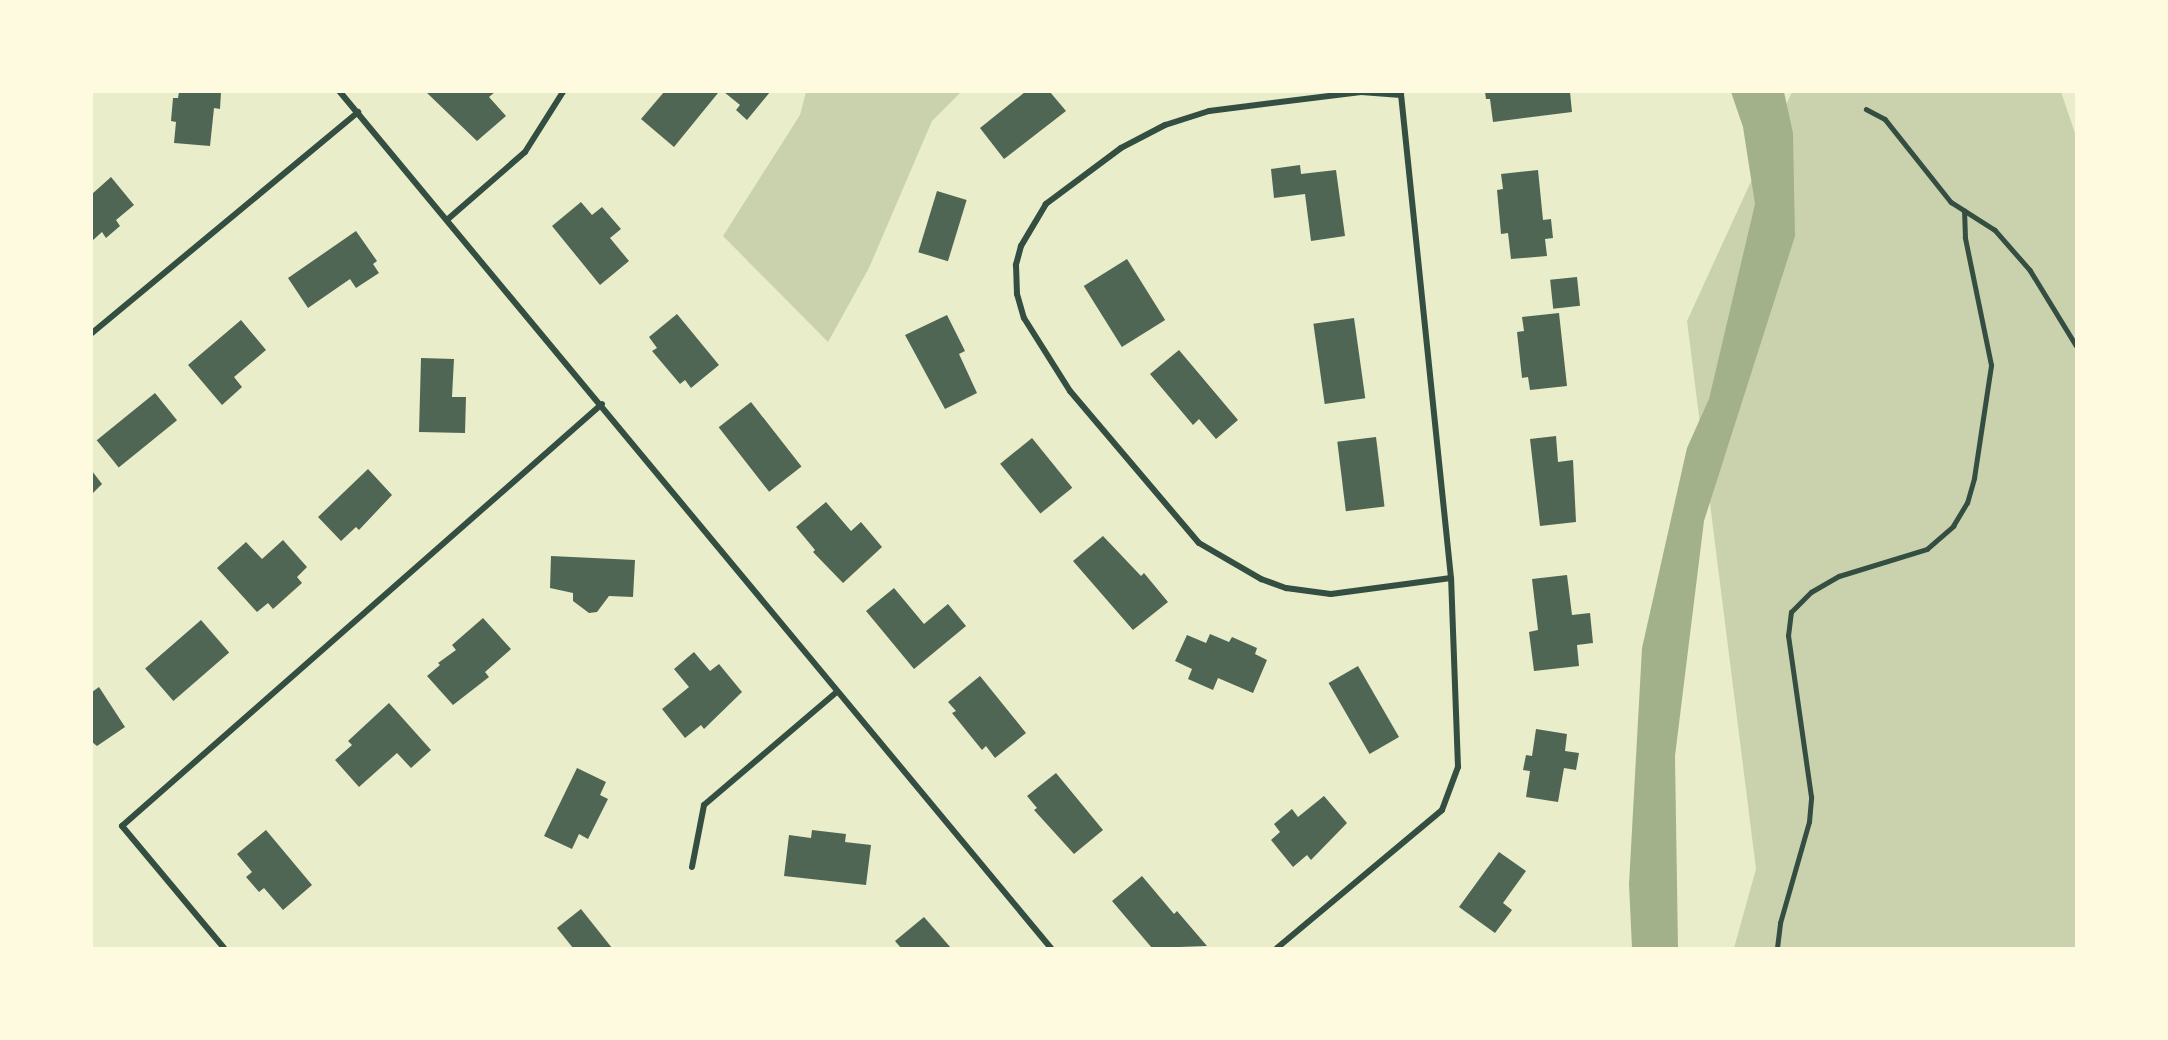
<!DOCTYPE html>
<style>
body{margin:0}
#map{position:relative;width:2168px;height:1040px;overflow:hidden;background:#e9edc9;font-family:"Exo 2",sans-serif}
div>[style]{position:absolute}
.green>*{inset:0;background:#cad2ad}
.water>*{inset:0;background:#a3b18a}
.building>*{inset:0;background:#4f6655;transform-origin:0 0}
.service>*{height:4.5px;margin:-2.25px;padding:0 2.25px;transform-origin:2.25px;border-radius:2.25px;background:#344e41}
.minor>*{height:6px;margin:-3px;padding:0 3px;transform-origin:3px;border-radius:3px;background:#344e41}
span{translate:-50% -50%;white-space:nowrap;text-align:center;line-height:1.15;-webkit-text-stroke:6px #fefae0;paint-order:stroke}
.frame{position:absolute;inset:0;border:93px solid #fefae0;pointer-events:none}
</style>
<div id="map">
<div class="green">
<i style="clip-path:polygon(806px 92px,961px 92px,932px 121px,869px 268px,828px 342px,723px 236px,800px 115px)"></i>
<i style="clip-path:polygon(1792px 92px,2061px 92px,2076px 136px,2076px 948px,1734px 948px,1756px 869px,1687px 321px)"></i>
</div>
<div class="water">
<i style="clip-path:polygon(1731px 92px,1784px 92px,1793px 133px,1795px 236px,1704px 521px,1675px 756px,1678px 948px,1632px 948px,1629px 884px,1642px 648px,1687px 448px,1709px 399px,1755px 204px,1743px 127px)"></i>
</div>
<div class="building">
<i style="clip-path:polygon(179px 92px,221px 92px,220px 109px,214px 108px,210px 146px,174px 143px,176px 122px,171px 121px,173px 98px,178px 98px)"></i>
<i style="clip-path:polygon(426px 92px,495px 92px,489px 97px,506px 116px,477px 141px)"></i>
<i style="clip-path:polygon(664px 92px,718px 93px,674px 147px,641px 119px)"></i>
<i style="clip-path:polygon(724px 92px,770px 92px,747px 120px,736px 110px,740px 105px)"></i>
<i style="clip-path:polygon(1025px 92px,1050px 92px,1066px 111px,1004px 159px,980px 128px)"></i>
<i style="clip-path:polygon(1485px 92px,1570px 92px,1572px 112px,1493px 122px,1490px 99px,1486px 99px)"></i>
<i style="clip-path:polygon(1300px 165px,1301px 174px,1336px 170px,1345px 236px,1311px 241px,1305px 194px,1274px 198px,1271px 169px)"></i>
<i style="clip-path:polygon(1538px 170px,1543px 220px,1551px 219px,1553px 238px,1545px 239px,1547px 256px,1511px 259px,1508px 233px,1501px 234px,1497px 190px,1503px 189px,1501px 174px)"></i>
<i style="clip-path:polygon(111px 177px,134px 205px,116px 220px,120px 226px,106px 238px,102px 232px,92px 241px,92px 194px)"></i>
<i style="left:937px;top:191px;width:31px;height:64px;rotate:17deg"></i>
<i style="clip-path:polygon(581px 202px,592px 215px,602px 207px,621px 229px,610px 238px,629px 261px,600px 285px,552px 226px)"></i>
<i style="clip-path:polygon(356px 231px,377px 261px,373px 264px,379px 273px,356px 288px,350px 279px,308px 308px,288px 278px)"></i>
<i style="left:1127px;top:259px;width:72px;height:51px;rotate:58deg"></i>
<i style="left:1577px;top:277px;width:29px;height:27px;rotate:84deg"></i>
<i style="clip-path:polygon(1559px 313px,1567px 386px,1530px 390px,1528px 377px,1522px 378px,1517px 332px,1524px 331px,1522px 317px)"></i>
<i style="clip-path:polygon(677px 314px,719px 365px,691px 388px,685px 380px,680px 384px,652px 351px,657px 348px,649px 337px)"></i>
<i style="clip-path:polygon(947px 315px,965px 351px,959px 354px,977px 393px,945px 409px,905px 335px)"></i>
<i style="left:1354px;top:318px;width:81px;height:41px;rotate:82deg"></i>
<i style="clip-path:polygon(241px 320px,266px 350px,234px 377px,242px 387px,222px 405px,188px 365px)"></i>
<i style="clip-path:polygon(1179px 350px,1238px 420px,1216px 439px,1199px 419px,1193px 425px,1150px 374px)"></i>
<i style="clip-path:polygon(421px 358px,454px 359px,452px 397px,466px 397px,465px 433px,419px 432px)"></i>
<i style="left:155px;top:393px;width:35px;height:75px;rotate:51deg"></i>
<i style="left:751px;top:402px;width:82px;height:41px;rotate:52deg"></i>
<i style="clip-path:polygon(1556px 436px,1558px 462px,1573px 460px,1576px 522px,1540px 526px,1530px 439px)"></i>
<i style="left:1376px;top:437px;width:70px;height:39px;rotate:83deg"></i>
<i style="left:1032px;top:438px;width:64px;height:41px;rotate:51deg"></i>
<i style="clip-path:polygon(368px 469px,392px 495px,359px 530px,356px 527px,341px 541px,318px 517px)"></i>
<i style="clip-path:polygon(92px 471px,102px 484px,92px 494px)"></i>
<i style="clip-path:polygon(826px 502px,851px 531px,861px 522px,882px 547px,843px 583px,813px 552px,815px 550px,796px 527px)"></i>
<i style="clip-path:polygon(1103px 536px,1141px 576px,1144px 573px,1168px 602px,1133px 630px,1073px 561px)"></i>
<i style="clip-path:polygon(283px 540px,307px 567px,297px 577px,302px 583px,273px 609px,268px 603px,257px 612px,217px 568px,246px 542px,262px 559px)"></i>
<i style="clip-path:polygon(551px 556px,635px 560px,633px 597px,609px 596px,597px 612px,589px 613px,573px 601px,573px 593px,550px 588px)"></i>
<i style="clip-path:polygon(1567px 575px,1572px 615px,1590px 613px,1593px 643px,1577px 645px,1579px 666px,1534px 671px,1529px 632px,1538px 630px,1532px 579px)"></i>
<i style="clip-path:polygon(894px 588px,924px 624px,948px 604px,966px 626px,914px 669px,866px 611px)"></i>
<i style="clip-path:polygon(483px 618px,511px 649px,485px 672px,489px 677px,453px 705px,427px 676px,440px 665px,438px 663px,456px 650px,452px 645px)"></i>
<i style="left:201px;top:620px;width:43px;height:74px;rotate:49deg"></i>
<i style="clip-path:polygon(1210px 634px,1229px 642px,1232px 637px,1257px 648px,1255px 654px,1267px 660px,1253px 693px,1218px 678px,1213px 690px,1188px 679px,1192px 669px,1175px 661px,1187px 635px,1206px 643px)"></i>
<i style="clip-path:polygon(694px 652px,710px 671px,719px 664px,742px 692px,704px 729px,701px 725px,685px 738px,662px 709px,689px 687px,674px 669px)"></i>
<i style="left:1358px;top:666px;width:82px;height:34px;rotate:60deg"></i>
<i style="clip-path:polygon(980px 676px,1026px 733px,995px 758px,986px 746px,982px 750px,952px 713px,956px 711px,948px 702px)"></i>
<i style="clip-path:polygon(99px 687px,125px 727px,97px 746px,92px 742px,92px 692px)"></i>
<i style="clip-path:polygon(389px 703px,431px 750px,411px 768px,397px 753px,359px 787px,335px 760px,352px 745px,348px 741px)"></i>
<i style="clip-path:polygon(1536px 729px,1567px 734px,1565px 751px,1579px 753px,1576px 770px,1564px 768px,1558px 802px,1526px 797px,1530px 771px,1523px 770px,1526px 755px,1532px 756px)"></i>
<i style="clip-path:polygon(577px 768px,606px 782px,600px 795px,608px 799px,588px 839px,579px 834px,572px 849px,544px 836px)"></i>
<i style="clip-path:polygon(1056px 773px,1103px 830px,1074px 854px,1034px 810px,1037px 808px,1027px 796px)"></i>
<i style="clip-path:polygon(1324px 796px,1347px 823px,1311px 860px,1307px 855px,1293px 867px,1271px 840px,1280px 832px,1274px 824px,1292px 809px,1298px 817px)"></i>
<i style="clip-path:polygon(266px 830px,312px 885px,283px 910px,264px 888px,259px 892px,246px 877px,252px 872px,237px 854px)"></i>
<i style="clip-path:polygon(812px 830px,846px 834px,845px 842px,871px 845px,866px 885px,784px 876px,789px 835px,811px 838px)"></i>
<i style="clip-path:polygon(1499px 852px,1526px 871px,1503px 903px,1512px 910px,1495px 933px,1459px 907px)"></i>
<i style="clip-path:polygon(1142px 876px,1174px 914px,1177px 911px,1207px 946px,1152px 948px,1112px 901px)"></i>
<i style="clip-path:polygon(581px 909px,612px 948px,573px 948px,557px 928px)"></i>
<i style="clip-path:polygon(924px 917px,951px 948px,901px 948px,895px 941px)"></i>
</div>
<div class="service">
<i style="left:1866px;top:109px;width:21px;rotate:28deg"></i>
<i style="left:1885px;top:119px;width:106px;rotate:51.5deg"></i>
<i style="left:1951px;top:202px;width:52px;rotate:32.5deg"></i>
<i style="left:1995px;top:230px;width:53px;rotate:48.8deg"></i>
<i style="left:2030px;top:270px;width:88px;rotate:58.5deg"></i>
<i style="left:1777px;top:948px;width:25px;rotate:-83deg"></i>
<i style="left:1780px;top:923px;width:105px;rotate:-74deg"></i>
<i style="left:1809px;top:822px;width:25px;rotate:-85deg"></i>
<i style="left:1811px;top:797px;width:163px;rotate:-98.1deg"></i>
<i style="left:1788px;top:636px;width:24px;rotate:-83deg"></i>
<i style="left:1791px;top:612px;width:28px;rotate:-45deg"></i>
<i style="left:1811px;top:592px;width:32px;rotate:-30deg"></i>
<i style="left:1839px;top:576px;width:92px;rotate:-17.1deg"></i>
<i style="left:1927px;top:549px;width:35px;rotate:-41deg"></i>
<i style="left:1953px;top:526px;width:27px;rotate:-59deg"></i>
<i style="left:1967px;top:503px;width:26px;rotate:-74deg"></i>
<i style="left:1974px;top:478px;width:114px;rotate:-81.4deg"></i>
<i style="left:1991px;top:365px;width:130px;rotate:-101.6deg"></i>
<i style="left:1965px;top:238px;width:27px;rotate:-92deg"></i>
</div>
<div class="minor">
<i style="left:340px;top:92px;width:1113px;rotate:50.29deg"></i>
<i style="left:1401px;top:95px;width:40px;rotate:-175.7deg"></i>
<i style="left:1361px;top:92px;width:153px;rotate:172.9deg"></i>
<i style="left:1209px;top:111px;width:46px;rotate:162.3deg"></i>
<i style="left:1165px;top:125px;width:50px;rotate:152.4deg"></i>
<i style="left:1121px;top:148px;width:94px;rotate:143.3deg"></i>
<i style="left:1046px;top:204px;width:49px;rotate:120.8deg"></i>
<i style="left:1021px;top:246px;width:20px;rotate:105deg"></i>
<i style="left:1016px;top:265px;width:29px;rotate:88deg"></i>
<i style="left:1017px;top:294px;width:25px;rotate:74deg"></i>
<i style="left:1024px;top:318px;width:86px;rotate:57.8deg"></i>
<i style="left:1070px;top:391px;width:199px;rotate:49.7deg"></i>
<i style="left:1199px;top:543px;width:72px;rotate:30.1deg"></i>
<i style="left:1261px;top:579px;width:27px;rotate:20deg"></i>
<i style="left:1286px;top:588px;width:45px;rotate:7.6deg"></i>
<i style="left:1331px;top:594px;width:121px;rotate:-7.6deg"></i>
<i style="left:448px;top:219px;width:102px;rotate:-41deg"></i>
<i style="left:525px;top:152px;width:71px;rotate:-57.7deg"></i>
<i style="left:92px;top:333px;width:346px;rotate:-39.7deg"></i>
<i style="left:692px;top:867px;width:63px;rotate:-79deg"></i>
<i style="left:704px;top:805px;width:175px;rotate:-40.4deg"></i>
<i style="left:224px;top:948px;width:159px;rotate:-129.9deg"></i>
<i style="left:122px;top:826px;width:639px;rotate:-41.32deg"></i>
<i style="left:1277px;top:948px;width:215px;rotate:-39.9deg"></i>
<i style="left:1442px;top:810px;width:46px;rotate:-69.6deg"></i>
<i style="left:1458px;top:767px;width:189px;rotate:-92.1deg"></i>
<i style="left:1451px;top:578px;width:489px;rotate:-95.9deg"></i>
</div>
<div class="frame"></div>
</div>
